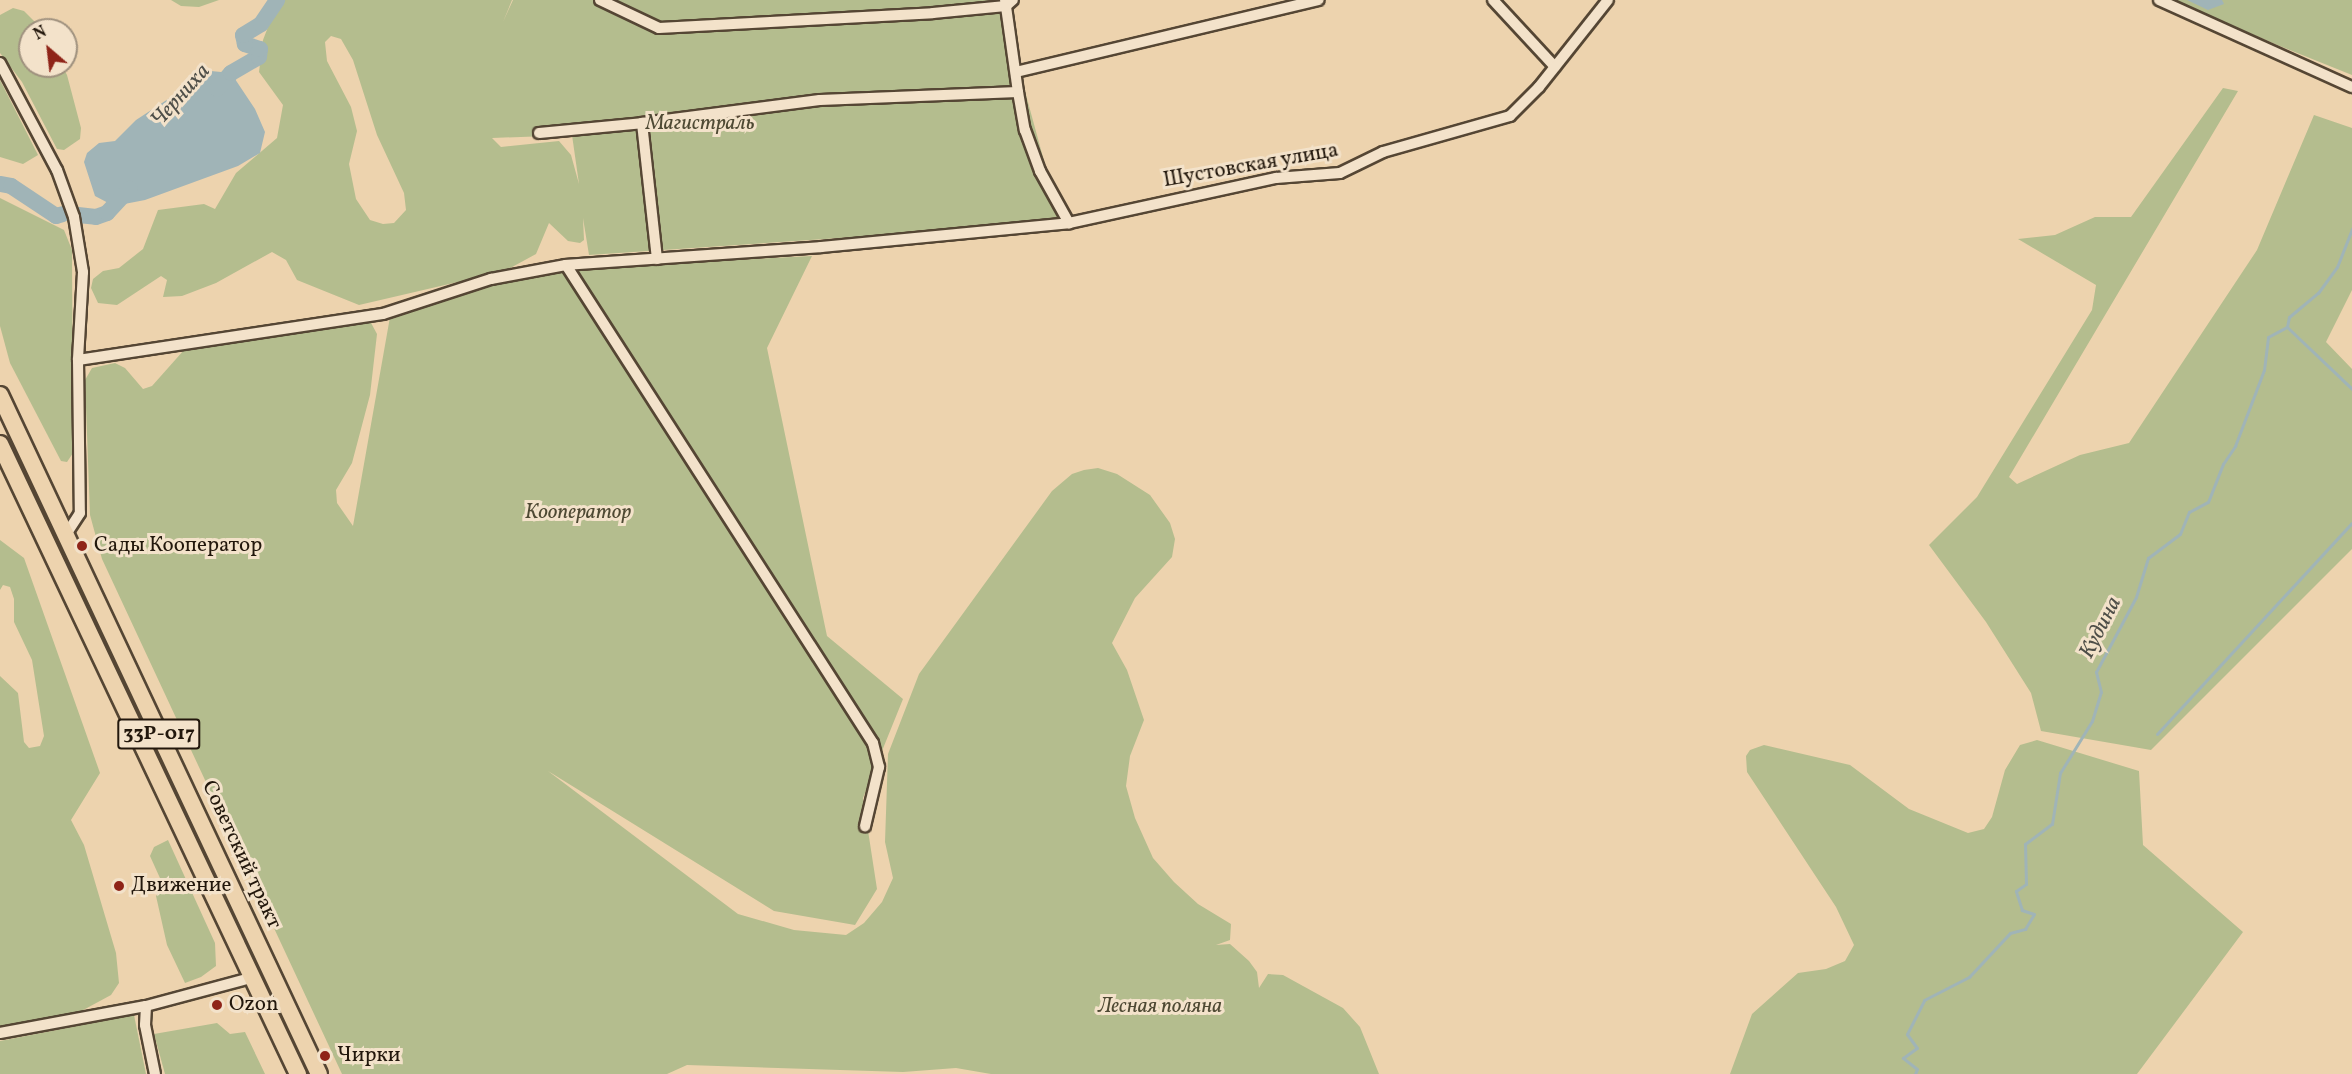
<!DOCTYPE html>
<meta charset="utf-8">
<style>
body{margin:0}
#map{position:relative;width:2352px;height:1074px;overflow:hidden;background:#edd3ae;font-family:Vollkorn,serif}
div>[style]{position:absolute}
.green>*{inset:0;background:#b4bd8e}
.water>*{inset:0;background:#a0b4b7}
.stream>*{height:3px;margin:-1.5px;padding:0 1.5px;transform-origin:1.5px;border-radius:1.5px;background:#a0b4b7}
.river>*{height:16px;margin:-8px;padding:0 8px;transform-origin:8px;border-radius:8px;background:#a0b4b7}
.roads{filter:drop-shadow(2px 0 #554634) drop-shadow(-2px 0 #554634) drop-shadow(0 2px #554634) drop-shadow(0 -2px #554634)}
.minor>*{height:10px;margin:-5px;padding:0 5px;transform-origin:5px;border-radius:5px;background:#f3e2ca}
.highway>*{height:16px;margin:-8px;padding:0 8px;transform-origin:8px;border-radius:8px;background:#edd3ae}
.dots>*{width:16px;height:16px;translate:-50% -50%;box-sizing:border-box;border:3px solid #f3e2ca;border-radius:50%}
span{translate:-50% -50%;white-space:nowrap;text-align:center;line-height:1.15;-webkit-text-stroke:6px #f3e2ca;paint-order:stroke}
.shield-label span{padding:2px 4px;background:#f3e2ca;border:2px solid;border-radius:4px;-webkit-text-stroke-width:0}
.shield-label{font-size:20px;color:#22170c;font-weight:700}
.park-label{font-size:21px;color:#4e4933;font-style:italic}
.street-label{font-size:21px;color:#22170c}
.poi-label{font-size:21px;color:#22170c}
.left{translate:0 -50%;text-align:left}
.water-label{font-size:22px;color:#4e4e48;font-style:italic}
.north{position:absolute;left:18px;top:18px;width:60px;height:60px;box-sizing:border-box;background:#f3e2ca;border:2px solid #9f917e;border-radius:50%;rotate:332deg;font-size:16px;font-weight:700;line-height:24px;text-align:center;color:#22170c}
.north::after{content:'';display:block;margin:auto;width:21px;height:27px;background:#8f2418;clip-path:polygon(50% 0,100% 100%,50% 72%,0 100%)}
</style>
<div id="map">
<div class="green">
<i style="clip-path:polygon(171px 0,219px 0,199px 7px,181px 6px)"></i>
<i style="clip-path:polygon(evenodd,272px 0,512px 0,503px 22px,513px 0,1012px 0,1023px 84px,1061px 223px,589px 255px,583px 218px,584px 240px,580px 243px,568px 241px,549px 223px,536px 254px,505px 271px,359px 305px,297px 280px,286px 260px,272px 252px,216px 283px,182px 296px,163px 297px,167px 280px,161px 276px,117px 305px,98px 303px,91px 288px,93px 279px,103px 271px,119px 268px,143px 249px,158px 210px,204px 204px,215px 209px,236px 173px,277px 138px,283px 105px,259px 72px,263px 40px,273px 14px,272px 0,331px 36px,341px 39px,353px 60px,377px 135px,404px 193px,406px 210px,394px 223px,383px 224px,370px 220px,356px 199px,349px 164px,357px 131px,351px 107px,327px 61px,325px 42px,331px 36px,272px 0,572px 135px,579px 184px,571px 155px,559px 141px,501px 147px,492px 138px,572px 135px)"></i>
<i style="clip-path:polygon(2173px 0,2352px 0,2352px 75px,2275px 44px)"></i>
<i style="clip-path:polygon(13px 8px,24px 11px,43px 30px,30px 30px,30px 66px,62px 66px,67px 75px,81px 128px,80px 139px,64px 150px,57px 149px,22px 82px,0 53px,0 15px)"></i>
<i style="clip-path:polygon(0 80px,38px 155px,23px 164px,0 157px)"></i>
<i style="clip-path:polygon(2223px 88px,2238px 91px,2009px 477px,2017px 484px,2080px 455px,2129px 443px,2257px 250px,2314px 115px,2352px 128px,2352px 290px,2326px 342px,2352px 369px,2352px 549px,2151px 750px,2041px 731px,2031px 693px,1986px 622px,1929px 545px,1977px 497px,2092px 310px,2096px 285px,2018px 239px,2055px 235px,2095px 217px,2131px 217px)"></i>
<i style="clip-path:polygon(0 198px,64px 230px,72px 250px,73px 453px,67px 462px,61px 461px,10px 363px,0 326px)"></i>
<i style="clip-path:polygon(812px 256px,767px 348px,827px 636px,903px 699px,863px 798px,877px 889px,855px 925px,774px 911px,548px 771px,738px 914px,794px 930px,846px 935px,864px 923px,882px 902px,893px 878px,885px 842px,888px 754px,919px 674px,1052px 491px,1072px 474px,1084px 470px,1098px 468px,1117px 474px,1150px 495px,1170px 523px,1175px 539px,1172px 557px,1135px 598px,1112px 643px,1127px 670px,1144px 720px,1130px 756px,1126px 786px,1135px 818px,1153px 858px,1174px 882px,1198px 904px,1231px 924px,1230px 940px,1216px 945px,1230px 944px,1249px 961px,1257px 972px,1259px 988px,1268px 974px,1283px 975px,1343px 1008px,1360px 1027px,1379px 1074px,991px 1074px,956px 1068px,903px 1072px,687px 1065px,667px 1074px,342px 1074px,102px 559px,90px 515px,85px 380px,92px 368px,115px 363px,125px 368px,143px 389px,152px 386px,184px 350px,201px 341px,370px 321px,377px 334px,370px 395px,352px 463px,336px 490px,337px 503px,353px 526px,390px 317px,479px 285px,582px 268px)"></i>
<i style="clip-path:polygon(0 540px,24px 558px,100px 773px,71px 820px,84px 845px,116px 953px,119px 983px,111px 995px,74px 1015px,0 1029px,0 676px,18px 693px,24px 742px,29px 748px,40px 746px,44px 736px,32px 660px,14px 622px,14px 599px,10px 587px,3px 585px,0 590px)"></i>
<i style="clip-path:polygon(2037px 740px,2139px 771px,2143px 845px,2243px 932px,2137px 1074px,1730px 1074px,1752px 1014px,1798px 973px,1826px 969px,1845px 961px,1854px 945px,1836px 907px,1747px 772px,1746px 756px,1750px 750px,1764px 745px,1850px 765px,1909px 809px,1968px 833px,1984px 829px,1992px 817px,2005px 770px,2020px 745px)"></i>
<i style="clip-path:polygon(168px 840px,215px 943px,216px 966px,201px 977px,185px 983px,167px 945px,156px 896px,164px 887px,150px 856px,154px 847px)"></i>
<i style="clip-path:polygon(134px 1015px,146px 1074px,0 1074px,0 1041px)"></i>
<i style="clip-path:polygon(217px 1023px,230px 1034px,245px 1032px,265px 1074px,165px 1074px,154px 1034px)"></i>
</div>
<div class="water">
<i style="clip-path:polygon(2187px 0,2222px 0,2224px 4px,2208px 10px)"></i>
<i style="clip-path:polygon(211px 71px,231px 73px,255px 109px,265px 132px,260px 153px,238px 166px,145px 200px,114px 206px,95px 196px,84px 162px,87px 153px,99px 143px,115px 141px,136px 120px)"></i>
</div>
<div class="stream">
<i style="left:2287px;top:327px;width:90px;rotate:43.6deg"></i>
<i style="left:2157px;top:734px;width:287px;rotate:-47.3deg"></i>
<i style="left:1915px;top:1074px;width:5px;rotate:-68deg"></i>
<i style="left:1917px;top:1069px;width:18px;rotate:-142deg"></i>
<i style="left:1903px;top:1058px;width:17px;rotate:-36deg"></i>
<i style="left:1917px;top:1048px;width:17px;rotate:-126deg"></i>
<i style="left:1907px;top:1034px;width:38px;rotate:-63deg"></i>
<i style="left:1924px;top:1000px;width:51px;rotate:-27.1deg"></i>
<i style="left:1969px;top:977px;width:60px;rotate:-47deg"></i>
<i style="left:2010px;top:933px;width:16px;rotate:-15deg"></i>
<i style="left:2025px;top:929px;width:17px;rotate:-59deg"></i>
<i style="left:2034px;top:914px;width:13px;rotate:-162deg"></i>
<i style="left:2022px;top:910px;width:20px;rotate:-108deg"></i>
<i style="left:2016px;top:891px;width:12px;rotate:-35deg"></i>
<i style="left:2026px;top:884px;width:40px;rotate:-91.4deg"></i>
<i style="left:2025px;top:844px;width:34px;rotate:-37deg"></i>
<i style="left:2052px;top:824px;width:52px;rotate:-81.1deg"></i>
<i style="left:2060px;top:773px;width:61px;rotate:-58.4deg"></i>
<i style="left:2092px;top:721px;width:30px;rotate:-73deg"></i>
<i style="left:2101px;top:692px;width:21px;rotate:-104deg"></i>
<i style="left:2096px;top:672px;width:85px;rotate:-61.9deg"></i>
<i style="left:2136px;top:597px;width:41px;rotate:-72.9deg"></i>
<i style="left:2148px;top:558px;width:40px;rotate:-37deg"></i>
<i style="left:2180px;top:534px;width:24px;rotate:-68deg"></i>
<i style="left:2189px;top:512px;width:21px;rotate:-28deg"></i>
<i style="left:2208px;top:502px;width:41px;rotate:-68.5deg"></i>
<i style="left:2223px;top:464px;width:22px;rotate:-56deg"></i>
<i style="left:2235px;top:446px;width:81px;rotate:-69.1deg"></i>
<i style="left:2264px;top:370px;width:33px;rotate:-83deg"></i>
<i style="left:2268px;top:337px;width:21px;rotate:-28deg"></i>
<i style="left:2287px;top:327px;width:10px;rotate:-79deg"></i>
<i style="left:2289px;top:317px;width:38px;rotate:-40deg"></i>
<i style="left:2318px;top:293px;width:32px;rotate:-54deg"></i>
<i style="left:2337px;top:267px;width:41px;rotate:-68.5deg"></i>
</div>
<div class="river">
<i style="left:217px;top:89px;width:21px;rotate:-49deg"></i>
<i style="left:231px;top:73px;width:32px;rotate:-30deg"></i>
<i style="left:259px;top:57px;width:8px;rotate:-83deg"></i>
<i style="left:260px;top:49px;width:16px;rotate:-162deg"></i>
<i style="left:245px;top:44px;width:9px;rotate:-103deg"></i>
<i style="left:243px;top:35px;width:21px;rotate:-31deg"></i>
<i style="left:261px;top:24px;width:29px;rotate:-56deg"></i>
<i style="left:0;top:184px;width:11px;rotate:10deg"></i>
<i style="left:11px;top:186px;width:54px;rotate:33.7deg"></i>
<i style="left:56px;top:216px;width:7px;rotate:-16deg"></i>
<i style="left:78px;top:215px;width:18px;rotate:6deg"></i>
<i style="left:96px;top:217px;width:12px;rotate:-20deg"></i>
<i style="left:107px;top:213px;width:33px;rotate:-47deg"></i>
</div>
<div class="roads">
<div class="minor">
<i style="left:600px;top:0;width:65px;rotate:25.4deg"></i>
<i style="left:659px;top:28px;width:274px;rotate:-3.1deg"></i>
<i style="left:933px;top:13px;width:73px;rotate:-5.5deg"></i>
<i style="left:1006px;top:6px;width:9px;rotate:-41deg"></i>
<i style="left:1493px;top:0;width:91px;rotate:47.2deg"></i>
<i style="left:2159px;top:0;width:212px;rotate:24.3deg"></i>
<i style="left:0;top:63px;width:121px;rotate:62deg"></i>
<i style="left:57px;top:170px;width:50px;rotate:70.1deg"></i>
<i style="left:74px;top:217px;width:56px;rotate:80.7deg"></i>
<i style="left:83px;top:272px;width:88px;rotate:93.3deg"></i>
<i style="left:78px;top:360px;width:153px;rotate:89.3deg"></i>
<i style="left:80px;top:513px;width:27px;rotate:123deg"></i>
<i style="left:1016px;top:72px;width:311px;rotate:-13.4deg"></i>
<i style="left:1018px;top:92px;width:39px;rotate:80deg"></i>
<i style="left:1025px;top:130px;width:44px;rotate:69.9deg"></i>
<i style="left:1040px;top:171px;width:60px;rotate:60.9deg"></i>
<i style="left:539px;top:133px;width:103px;rotate:-5.5deg"></i>
<i style="left:657px;top:259px;width:137px;rotate:-96.3deg"></i>
<i style="left:642px;top:123px;width:179px;rotate:-7.4deg"></i>
<i style="left:820px;top:100px;width:198px;rotate:-2.3deg"></i>
<i style="left:1018px;top:92px;width:93px;rotate:-98deg"></i>
<i style="left:566px;top:265px;width:568px;rotate:57.29deg"></i>
<i style="left:873px;top:743px;width:25px;rotate:76deg"></i>
<i style="left:879px;top:767px;width:61px;rotate:103.3deg"></i>
<i style="left:78px;top:360px;width:308px;rotate:-8.6deg"></i>
<i style="left:383px;top:314px;width:114px;rotate:-18deg"></i>
<i style="left:491px;top:279px;width:76px;rotate:-10.6deg"></i>
<i style="left:566px;top:265px;width:256px;rotate:-4deg"></i>
<i style="left:821px;top:247px;width:249px;rotate:-5.5deg"></i>
<i style="left:1069px;top:223px;width:212px;rotate:-12.3deg"></i>
<i style="left:1276px;top:178px;width:64px;rotate:-4.5deg"></i>
<i style="left:1340px;top:173px;width:48px;rotate:-26deg"></i>
<i style="left:1383px;top:152px;width:132px;rotate:-15.8deg"></i>
<i style="left:1510px;top:116px;width:41px;rotate:-45deg"></i>
<i style="left:1539px;top:87px;width:111px;rotate:-51.6deg"></i>
<i style="left:146px;top:1006px;width:19px;rotate:93deg"></i>
<i style="left:145px;top:1025px;width:50px;rotate:78.5deg"></i>
<i style="left:0;top:1033px;width:148px;rotate:-10.5deg"></i>
<i style="left:146px;top:1006px;width:112px;rotate:-15deg"></i>
</div>
<div class="highway">
<i style="left:0;top:395px;width:750px;rotate:64.84deg"></i>
<i style="left:0;top:444px;width:697px;rotate:64.69deg"></i>
</div>
</div>
<div class="dots">
<i style="left:82px;top:546px;background:#8f2418"></i>
<i style="left:119px;top:886px;background:#8f2418"></i>
<i style="left:217px;top:1005px;background:#8f2418"></i>
<i style="left:325px;top:1056px;background:#8f2418"></i>
</div>
<div class="shield-label">
<span style="left:159px;top:734px">33Р-017</span>
</div>
<div class="park-label">
<span style="left:700px;top:124px">Магистраль</span>
<span style="left:578px;top:513px">Кооператор</span>
<span style="left:1160px;top:1007px">Лесная поляна</span>
</div>
<div class="street-label">
<span style="left:1251px;top:166px;rotate:-10deg">Шустовская улица</span>
<span style="left:241px;top:855px;rotate:65deg">Советский тракт</span>
</div>
<div class="poi-label">
<span class="left" style="left:94px;top:546px">Сады Кооператор</span>
<span class="left" style="left:131px;top:886px">Движение</span>
<span class="left" style="left:229px;top:1005px">Ozon</span>
<span class="left" style="left:337px;top:1056px">Чирки</span>
</div>
<div class="water-label">
<span style="left:181px;top:96px;rotate:-48deg">Черниха</span>
<span style="left:2101px;top:628px;rotate:-63deg">Кудина</span>
</div>
<div class="north">N</div>
</div>
